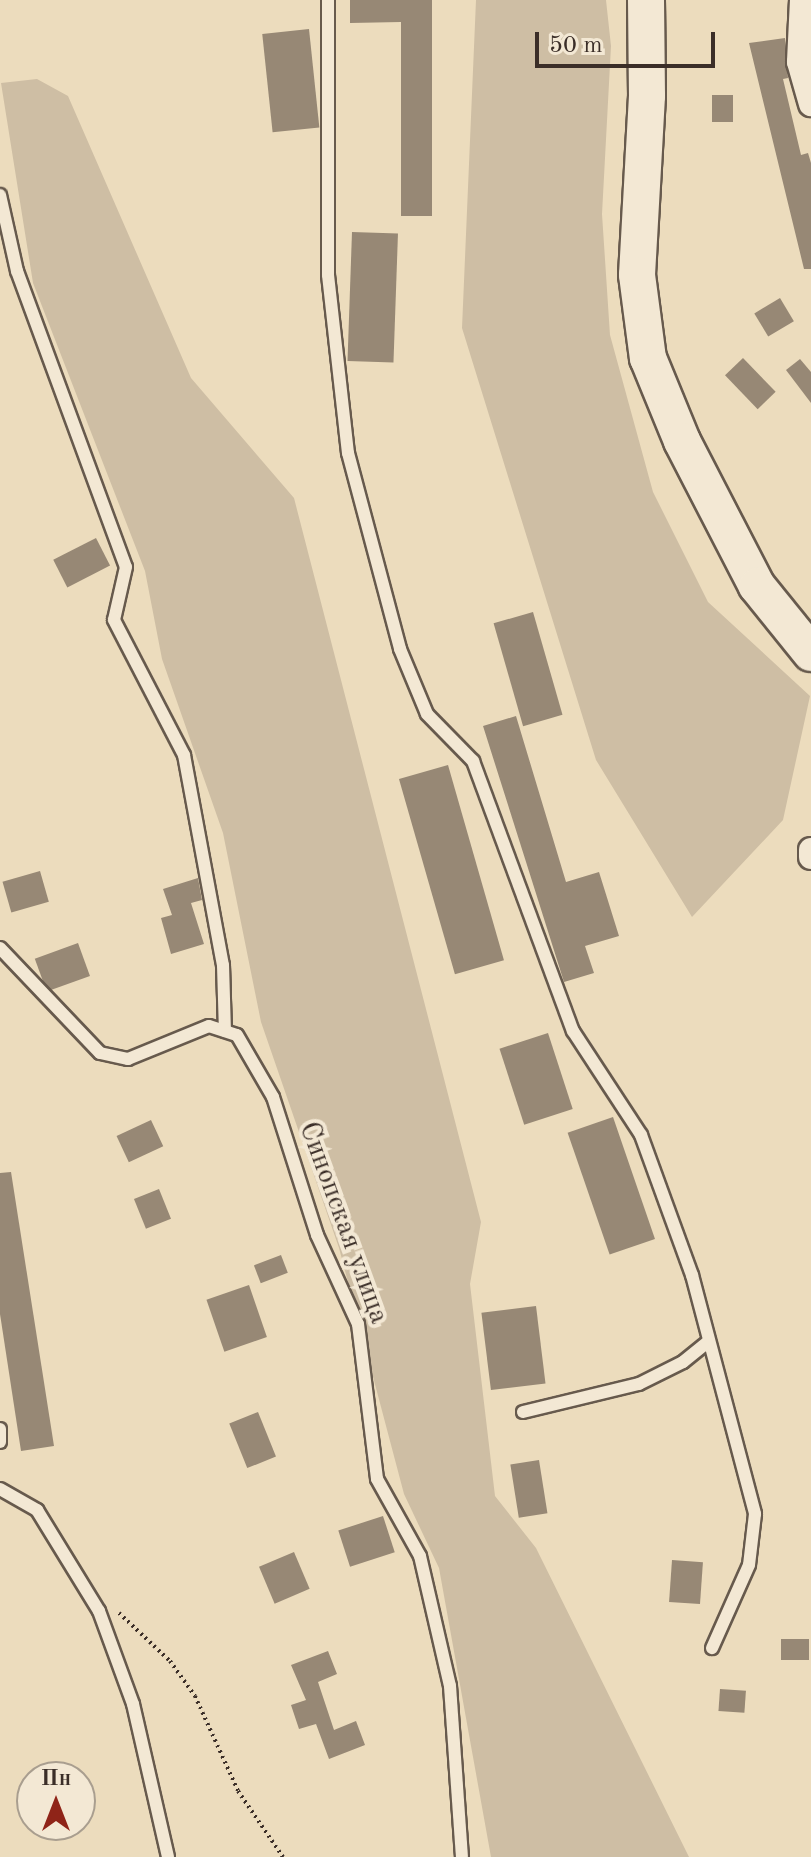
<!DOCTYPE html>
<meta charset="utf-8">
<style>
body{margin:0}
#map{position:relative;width:811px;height:1857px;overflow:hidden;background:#ecdcbd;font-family:"Old Standard TT",serif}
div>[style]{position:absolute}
.green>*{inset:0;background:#cebea4}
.building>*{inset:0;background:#978875;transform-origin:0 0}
.path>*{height:4px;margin-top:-2px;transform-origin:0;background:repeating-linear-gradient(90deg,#3b2e28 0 2px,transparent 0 6px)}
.roads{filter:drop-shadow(2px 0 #675a4d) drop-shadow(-2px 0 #675a4d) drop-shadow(0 2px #675a4d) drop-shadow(0 -2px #675a4d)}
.lane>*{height:12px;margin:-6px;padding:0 6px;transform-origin:6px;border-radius:6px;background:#f3e8d4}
.street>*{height:24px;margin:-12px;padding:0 12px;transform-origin:12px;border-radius:12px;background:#f3e8d4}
.secondary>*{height:36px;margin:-18px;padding:0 18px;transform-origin:18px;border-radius:18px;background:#f3e8d4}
span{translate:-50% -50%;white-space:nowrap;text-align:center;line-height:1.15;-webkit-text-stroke:8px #f3e8d4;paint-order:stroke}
.street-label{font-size:28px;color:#3b2e28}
.north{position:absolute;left:16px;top:1761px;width:80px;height:80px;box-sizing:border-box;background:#f3e8d4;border:2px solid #a99e8f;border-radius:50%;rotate:0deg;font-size:22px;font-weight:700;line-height:32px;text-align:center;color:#3b2e28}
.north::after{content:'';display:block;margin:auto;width:28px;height:36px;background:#8f2418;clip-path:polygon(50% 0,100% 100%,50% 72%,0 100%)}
.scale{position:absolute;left:535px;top:32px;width:180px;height:36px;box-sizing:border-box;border:4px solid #3b2e28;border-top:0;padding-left:10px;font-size:24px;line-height:28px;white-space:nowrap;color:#3b2e28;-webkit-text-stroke:6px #f3e8d4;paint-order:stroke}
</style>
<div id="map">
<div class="green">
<i style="clip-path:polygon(476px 0,606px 0,611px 46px,602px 214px,610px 335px,653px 492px,708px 602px,810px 696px,783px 820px,692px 917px,596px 760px,462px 328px)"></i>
<i style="clip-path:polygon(37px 79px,68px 96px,191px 378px,294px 498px,481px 1222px,470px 1284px,495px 1496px,536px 1548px,689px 1857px,491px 1857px,439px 1568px,404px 1494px,339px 1248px,261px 1022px,223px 833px,162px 659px,145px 571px,33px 283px,1px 83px)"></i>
</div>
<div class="building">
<i style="clip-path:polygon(350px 0,432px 0,432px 216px,401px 216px,401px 22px,350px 23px)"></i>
<i style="left:309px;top:29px;width:99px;height:47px;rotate:84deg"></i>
<i style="clip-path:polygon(785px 38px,788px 78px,783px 79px,801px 155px,808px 153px,811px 163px,811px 269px,804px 269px,749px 43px)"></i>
<i style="left:712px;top:95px;width:21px;height:27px"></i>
<i style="left:352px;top:232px;width:46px;height:129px;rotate:2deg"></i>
<i style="left:780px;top:298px;width:27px;height:30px;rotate:59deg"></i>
<i style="left:743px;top:358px;width:47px;height:25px;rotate:46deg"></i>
<i style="clip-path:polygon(800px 359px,811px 372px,811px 403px,786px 370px)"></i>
<i style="left:96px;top:538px;width:31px;height:48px;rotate:63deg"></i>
<i style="left:533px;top:612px;width:107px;height:41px;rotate:74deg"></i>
<i style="clip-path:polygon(516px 716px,566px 882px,599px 872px,619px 936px,585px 946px,594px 973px,564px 982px,483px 726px)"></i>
<i style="left:448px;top:765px;width:203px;height:51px;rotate:74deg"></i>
<i style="left:40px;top:871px;width:32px;height:39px;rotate:74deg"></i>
<i style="clip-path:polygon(198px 878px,202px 900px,191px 903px,204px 944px,171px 954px,161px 918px,172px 915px,163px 889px)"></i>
<i style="left:78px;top:943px;width:35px;height:46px;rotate:70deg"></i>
<i style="left:548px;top:1033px;width:80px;height:51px;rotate:72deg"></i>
<i style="left:613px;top:1117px;width:129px;height:48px;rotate:71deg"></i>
<i style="left:151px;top:1120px;width:29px;height:38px;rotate:65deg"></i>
<i style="clip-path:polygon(11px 1172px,54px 1446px,21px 1451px,0 1314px,0 1173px)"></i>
<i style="left:159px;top:1189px;width:32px;height:27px;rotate:68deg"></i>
<i style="left:281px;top:1255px;width:19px;height:29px;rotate:69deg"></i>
<i style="left:249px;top:1285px;width:55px;height:45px;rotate:71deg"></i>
<i style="left:536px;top:1306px;width:78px;height:55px;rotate:83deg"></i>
<i style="left:258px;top:1412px;width:48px;height:31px;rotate:68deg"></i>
<i style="left:539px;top:1460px;width:54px;height:29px;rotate:81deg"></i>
<i style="left:383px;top:1516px;width:38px;height:47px;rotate:72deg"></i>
<i style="left:294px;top:1552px;width:40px;height:38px;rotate:67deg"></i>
<i style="left:672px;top:1560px;width:31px;height:42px;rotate:4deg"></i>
<i style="left:781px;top:1639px;width:28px;height:21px"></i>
<i style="clip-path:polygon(328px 1651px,337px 1674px,318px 1682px,334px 1730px,356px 1721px,365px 1745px,329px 1759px,316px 1724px,299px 1729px,291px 1705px,306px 1700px,291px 1665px)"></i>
<i style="left:720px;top:1689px;width:26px;height:22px;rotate:4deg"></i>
</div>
<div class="path">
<i style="left:119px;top:1613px;width:70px;rotate:43.3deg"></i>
<i style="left:170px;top:1661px;width:43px;rotate:54.5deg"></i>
<i style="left:195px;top:1696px;width:104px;rotate:65.6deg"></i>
<i style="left:238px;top:1791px;width:80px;rotate:55.7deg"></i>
</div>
<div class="roads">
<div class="lane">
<i style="left:328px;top:0;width:275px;rotate:90deg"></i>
<i style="left:328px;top:275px;width:179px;rotate:83.6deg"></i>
<i style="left:348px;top:453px;width:203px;rotate:75.1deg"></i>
<i style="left:400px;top:649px;width:70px;rotate:67.4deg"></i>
<i style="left:427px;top:714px;width:66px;rotate:45.6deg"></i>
<i style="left:473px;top:761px;width:288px;rotate:69.7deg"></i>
<i style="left:573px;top:1031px;width:124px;rotate:56.8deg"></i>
<i style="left:641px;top:1135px;width:149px;rotate:70deg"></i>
<i style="left:692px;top:1275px;width:247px;rotate:75.2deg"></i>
<i style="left:755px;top:1514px;width:51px;rotate:96.7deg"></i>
<i style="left:749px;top:1565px;width:91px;rotate:114deg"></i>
<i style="left:0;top:195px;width:78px;rotate:77.4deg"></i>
<i style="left:17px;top:271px;width:315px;rotate:69.8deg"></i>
<i style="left:126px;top:567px;width:54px;rotate:102.8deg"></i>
<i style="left:114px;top:620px;width:152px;rotate:62.6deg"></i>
<i style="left:184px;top:755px;width:214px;rotate:79.5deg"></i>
<i style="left:223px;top:965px;width:66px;rotate:88.3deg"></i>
<i style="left:0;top:948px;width:145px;rotate:46.4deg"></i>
<i style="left:100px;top:1053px;width:29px;rotate:12deg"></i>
<i style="left:128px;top:1059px;width:87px;rotate:-22.2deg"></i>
<i style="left:209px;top:1026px;width:29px;rotate:18deg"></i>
<i style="left:237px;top:1035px;width:72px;rotate:59.9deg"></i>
<i style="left:273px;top:1097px;width:145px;rotate:72.3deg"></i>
<i style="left:317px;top:1235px;width:98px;rotate:65.3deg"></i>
<i style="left:358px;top:1324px;width:156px;rotate:83deg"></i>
<i style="left:377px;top:1479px;width:88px;rotate:60.8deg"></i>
<i style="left:420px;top:1556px;width:133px;rotate:77deg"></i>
<i style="left:450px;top:1686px;width:171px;rotate:86deg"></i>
<i style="left:523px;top:1412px;width:119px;rotate:-13.6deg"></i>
<i style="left:639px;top:1384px;width:49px;rotate:-26.6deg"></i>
<i style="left:683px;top:1362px;width:33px;rotate:-39deg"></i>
<i style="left:0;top:1429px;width:13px;rotate:90deg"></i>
<i style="left:0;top:1489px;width:43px;rotate:29.6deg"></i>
<i style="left:37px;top:1510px;width:119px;rotate:58.5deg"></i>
<i style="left:99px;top:1611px;width:99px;rotate:69.9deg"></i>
<i style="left:133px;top:1704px;width:157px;rotate:77.1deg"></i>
</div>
<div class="street">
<i style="left:802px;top:0;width:62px;rotate:92.8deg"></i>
<i style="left:799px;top:62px;width:44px;rotate:74.1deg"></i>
<i style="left:811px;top:850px;width:7px;rotate:90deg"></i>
</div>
<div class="secondary">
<i style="left:646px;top:0;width:96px;rotate:89.4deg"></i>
<i style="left:647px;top:96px;width:179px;rotate:93.2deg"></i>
<i style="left:637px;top:275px;width:84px;rotate:82.5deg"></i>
<i style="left:648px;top:358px;width:90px;rotate:67.7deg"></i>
<i style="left:682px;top:441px;width:163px;rotate:62.7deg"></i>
<i style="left:757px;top:586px;width:86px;rotate:51.1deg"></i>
</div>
</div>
<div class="street-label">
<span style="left:343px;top:1223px;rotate:70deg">Синопская улица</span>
</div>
<div class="north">Пн</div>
<div class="scale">50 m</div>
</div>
